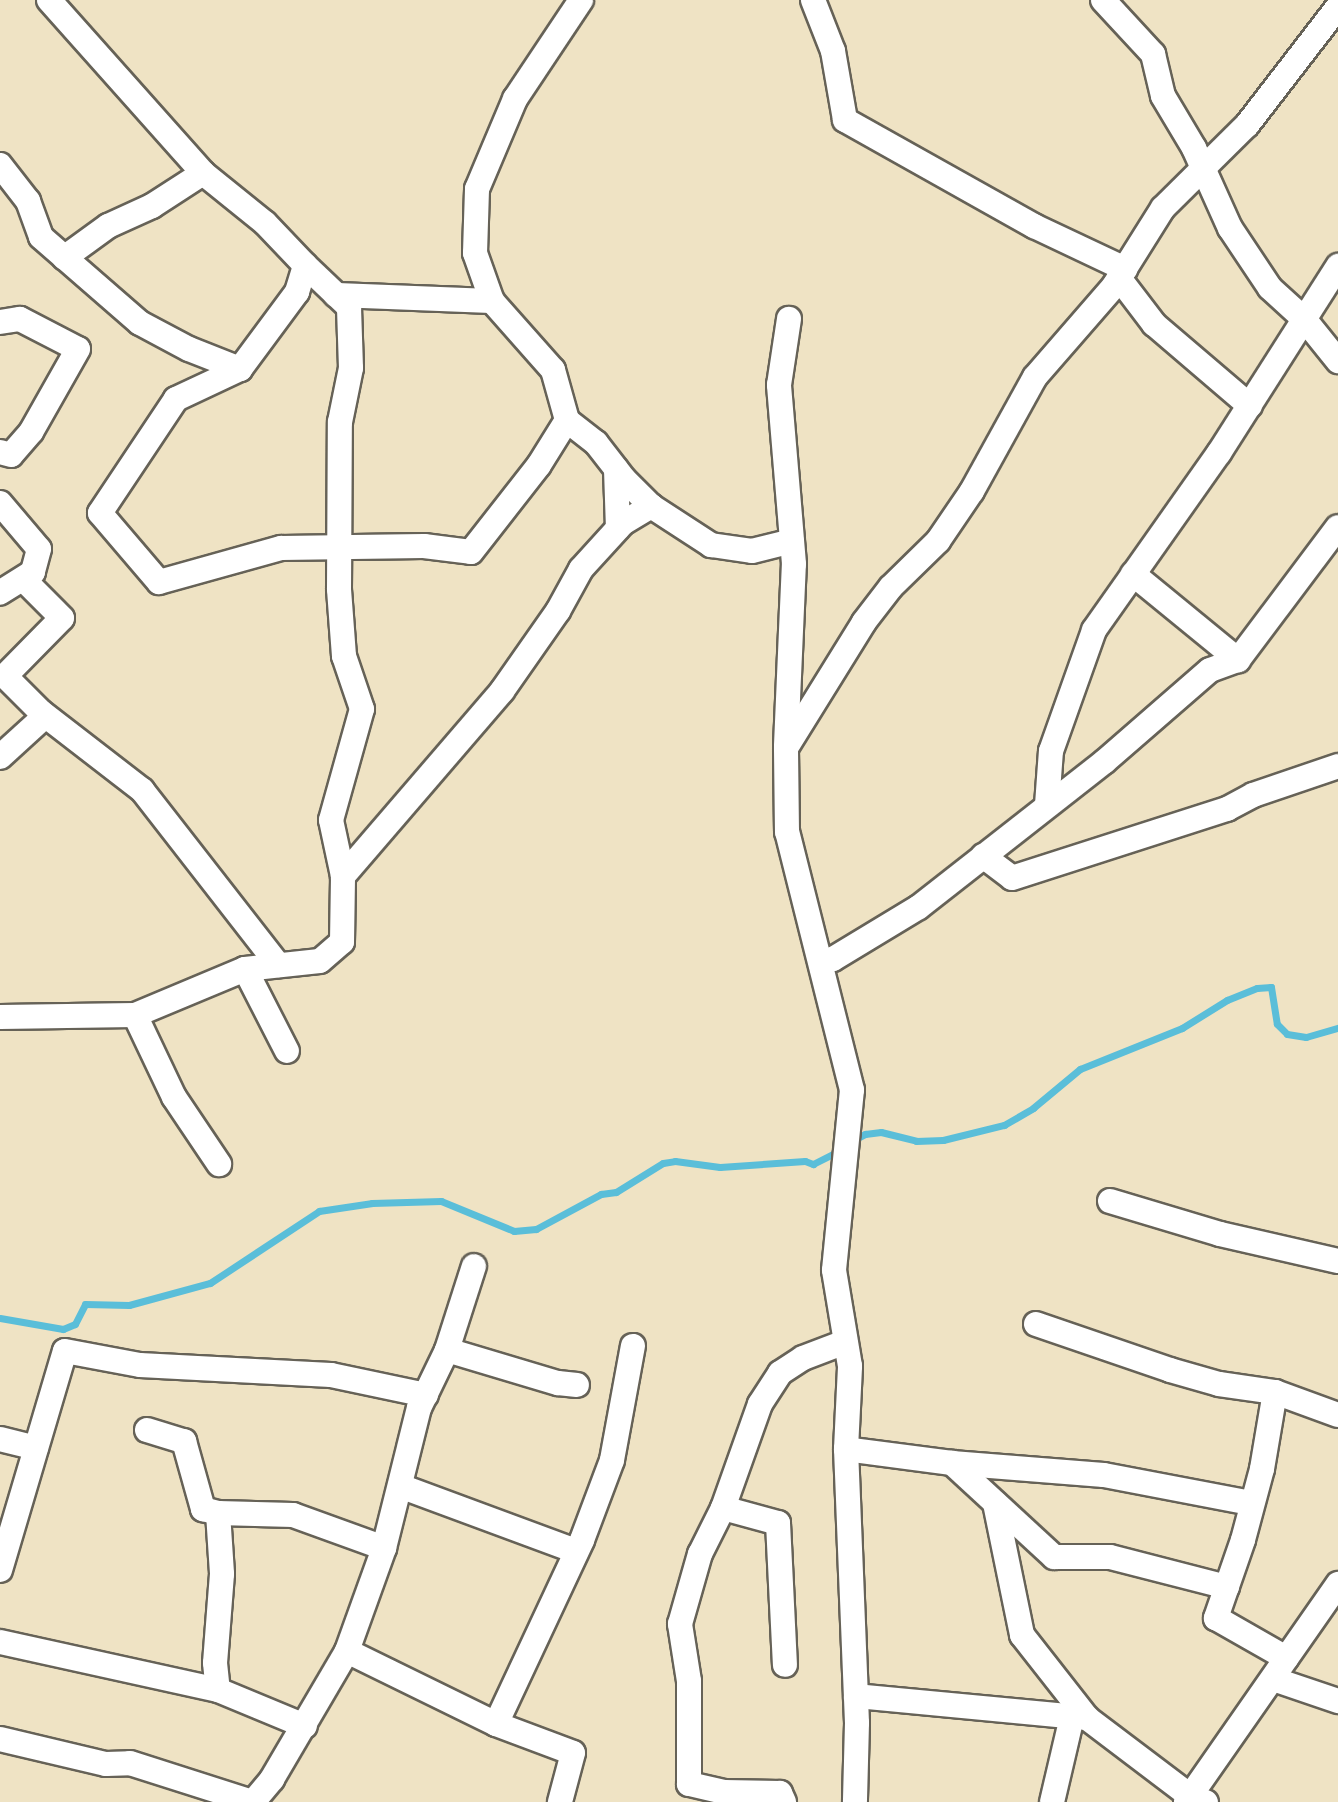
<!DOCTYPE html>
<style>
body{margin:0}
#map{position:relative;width:1338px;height:1802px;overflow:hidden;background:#efe3c4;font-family:"EB Garamond",serif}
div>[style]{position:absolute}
.stream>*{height:7px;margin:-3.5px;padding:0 3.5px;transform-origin:3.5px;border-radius:3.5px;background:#5abed9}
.roads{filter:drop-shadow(2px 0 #666257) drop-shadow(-2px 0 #666257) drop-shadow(0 2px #666257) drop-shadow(0 -2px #666257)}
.minor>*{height:24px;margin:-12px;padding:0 12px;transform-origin:12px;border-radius:12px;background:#fff}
span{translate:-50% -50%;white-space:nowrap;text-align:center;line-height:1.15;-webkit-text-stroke:6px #fcf5e5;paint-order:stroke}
</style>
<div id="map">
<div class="stream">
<i style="left:852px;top:1141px;width:15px;rotate:-28deg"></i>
<i style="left:865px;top:1134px;width:16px;rotate:-7deg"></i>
<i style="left:881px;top:1132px;width:36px;rotate:14deg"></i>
<i style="left:916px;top:1141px;width:27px;rotate:-2deg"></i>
<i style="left:943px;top:1140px;width:63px;rotate:-13.8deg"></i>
<i style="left:1004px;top:1125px;width:34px;rotate:-30deg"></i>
<i style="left:1033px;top:1108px;width:61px;rotate:-39.7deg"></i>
<i style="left:1080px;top:1069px;width:110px;rotate:-21.9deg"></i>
<i style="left:1182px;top:1028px;width:53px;rotate:-31.9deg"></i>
<i style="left:1227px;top:1000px;width:32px;rotate:-22deg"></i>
<i style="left:1257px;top:988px;width:14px;rotate:-4deg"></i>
<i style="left:1271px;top:987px;width:37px;rotate:81deg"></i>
<i style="left:1277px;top:1024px;width:14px;rotate:45deg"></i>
<i style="left:1287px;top:1034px;width:19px;rotate:9deg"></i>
<i style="left:1306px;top:1037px;width:33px;rotate:-16deg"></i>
<i style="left:0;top:1318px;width:64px;rotate:9.9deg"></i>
<i style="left:63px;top:1329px;width:13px;rotate:-23deg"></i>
<i style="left:75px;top:1324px;width:22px;rotate:-63deg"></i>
<i style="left:85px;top:1304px;width:44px;rotate:1.3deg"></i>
<i style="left:129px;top:1305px;width:84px;rotate:-15.2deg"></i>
<i style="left:210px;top:1283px;width:131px;rotate:-33.4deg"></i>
<i style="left:319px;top:1211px;width:54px;rotate:-8.6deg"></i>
<i style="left:372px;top:1203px;width:69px;rotate:-1.7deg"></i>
<i style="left:441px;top:1201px;width:79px;rotate:22.3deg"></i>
<i style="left:514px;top:1231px;width:22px;rotate:-5deg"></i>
<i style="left:536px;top:1229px;width:74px;rotate:-28.3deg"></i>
<i style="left:601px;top:1194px;width:15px;rotate:-8deg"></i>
<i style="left:616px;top:1192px;width:55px;rotate:-31.7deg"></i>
<i style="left:663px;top:1163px;width:12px;rotate:-9deg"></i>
<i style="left:675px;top:1161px;width:45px;rotate:7.6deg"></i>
<i style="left:720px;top:1167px;width:85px;rotate:-4deg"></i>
<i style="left:805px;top:1161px;width:9px;rotate:21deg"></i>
<i style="left:813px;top:1164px;width:33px;rotate:-27deg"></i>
</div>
<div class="roads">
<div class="minor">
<i style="left:49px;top:0;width:232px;rotate:48.3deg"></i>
<i style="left:203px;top:173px;width:61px;rotate:147.1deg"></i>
<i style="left:152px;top:206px;width:48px;rotate:155.6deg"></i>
<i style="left:108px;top:226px;width:54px;rotate:144deg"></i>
<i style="left:813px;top:0;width:55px;rotate:68.6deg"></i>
<i style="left:833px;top:51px;width:70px;rotate:80.1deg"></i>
<i style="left:845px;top:120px;width:217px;rotate:29.3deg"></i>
<i style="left:1034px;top:226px;width:101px;rotate:25.3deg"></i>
<i style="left:1103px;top:0;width:74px;rotate:47.2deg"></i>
<i style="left:1153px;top:54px;width:43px;rotate:76.6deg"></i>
<i style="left:1163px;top:96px;width:61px;rotate:59.2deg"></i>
<i style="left:1194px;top:148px;width:88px;rotate:65.8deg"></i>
<i style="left:1230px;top:228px;width:72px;rotate:56.3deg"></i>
<i style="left:1270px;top:288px;width:47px;rotate:42.4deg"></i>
<i style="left:1305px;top:320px;width:53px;rotate:51.2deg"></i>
<i style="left:0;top:165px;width:46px;rotate:52.1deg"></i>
<i style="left:28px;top:201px;width:38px;rotate:70deg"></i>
<i style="left:41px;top:237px;width:131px;rotate:41deg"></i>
<i style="left:140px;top:323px;width:55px;rotate:28deg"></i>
<i style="left:189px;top:349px;width:55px;rotate:21.4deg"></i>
<i style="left:240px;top:369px;width:96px;rotate:-53.5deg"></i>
<i style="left:297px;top:292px;width:28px;rotate:-73deg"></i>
<i style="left:305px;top:265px;width:58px;rotate:-133.6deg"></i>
<i style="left:265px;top:223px;width:80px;rotate:-141.1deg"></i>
<i style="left:1119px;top:278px;width:58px;rotate:52.7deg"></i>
<i style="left:1154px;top:324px;width:126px;rotate:40.5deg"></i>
<i style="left:492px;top:301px;width:51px;rotate:-109.5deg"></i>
<i style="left:475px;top:253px;width:64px;rotate:-88.2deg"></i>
<i style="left:477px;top:189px;width:98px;rotate:-67.1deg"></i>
<i style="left:515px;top:99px;width:119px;rotate:-56.3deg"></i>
<i style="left:0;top:322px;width:20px;rotate:-9deg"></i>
<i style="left:20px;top:319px;width:65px;rotate:27.3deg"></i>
<i style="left:78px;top:349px;width:95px;rotate:119.5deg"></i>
<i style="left:31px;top:432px;width:30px;rotate:131deg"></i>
<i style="left:11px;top:455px;width:11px;rotate:-165deg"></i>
<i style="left:240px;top:369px;width:71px;rotate:154.9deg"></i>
<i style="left:176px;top:399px;width:137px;rotate:123.7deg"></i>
<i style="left:100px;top:513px;width:91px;rotate:49.5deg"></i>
<i style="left:159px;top:582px;width:127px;rotate:-15.6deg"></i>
<i style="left:281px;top:548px;width:143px;rotate:-0.8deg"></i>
<i style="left:424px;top:546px;width:47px;rotate:7.3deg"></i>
<i style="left:471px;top:552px;width:110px;rotate:-52deg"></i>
<i style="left:539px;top:465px;width:53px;rotate:-58.1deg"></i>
<i style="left:567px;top:420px;width:52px;rotate:-105.6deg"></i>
<i style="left:553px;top:370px;width:92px;rotate:-131.5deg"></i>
<i style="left:492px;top:301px;width:156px;rotate:-177.8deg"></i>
<i style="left:616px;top:469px;width:59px;rotate:88.1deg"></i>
<i style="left:0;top:503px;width:60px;rotate:49.7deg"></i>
<i style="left:39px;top:549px;width:24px;rotate:105deg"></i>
<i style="left:33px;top:572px;width:39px;rotate:148deg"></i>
<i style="left:651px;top:506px;width:72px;rotate:33deg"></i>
<i style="left:711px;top:545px;width:41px;rotate:8.3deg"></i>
<i style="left:752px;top:551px;width:41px;rotate:-14deg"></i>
<i style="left:1133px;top:574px;width:136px;rotate:39.3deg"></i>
<i style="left:41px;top:712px;width:128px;rotate:37.7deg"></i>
<i style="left:142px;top:790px;width:222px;rotate:52.1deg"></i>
<i style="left:786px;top:745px;width:181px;rotate:-87.5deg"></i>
<i style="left:794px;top:564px;width:180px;rotate:-94.8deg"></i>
<i style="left:779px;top:385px;width:67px;rotate:-81.4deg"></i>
<i style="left:0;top:757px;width:61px;rotate:-42.3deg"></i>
<i style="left:45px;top:716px;width:57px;rotate:-135deg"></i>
<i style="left:5px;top:676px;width:81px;rotate:-45.5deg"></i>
<i style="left:62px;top:618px;width:55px;rotate:-135deg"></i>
<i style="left:1047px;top:805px;width:54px;rotate:-85.8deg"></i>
<i style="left:1051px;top:751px;width:128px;rotate:-70.4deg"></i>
<i style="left:1094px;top:630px;width:217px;rotate:-54.8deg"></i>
<i style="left:1219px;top:453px;width:222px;rotate:-57.5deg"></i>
<i style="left:983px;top:856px;width:36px;rotate:37deg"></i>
<i style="left:1012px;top:878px;width:226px;rotate:-17.8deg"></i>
<i style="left:1227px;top:809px;width:30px;rotate:-28deg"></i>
<i style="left:1253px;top:795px;width:90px;rotate:-18.8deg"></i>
<i style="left:343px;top:876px;width:244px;rotate:-49.3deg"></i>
<i style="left:502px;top:691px;width:98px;rotate:-55deg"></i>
<i style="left:558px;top:611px;width:48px;rotate:-61.3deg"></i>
<i style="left:581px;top:569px;width:62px;rotate:-47.6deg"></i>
<i style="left:623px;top:523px;width:33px;rotate:-31deg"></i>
<i style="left:651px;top:506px;width:38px;rotate:-135deg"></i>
<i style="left:624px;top:479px;width:46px;rotate:-127.9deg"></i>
<i style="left:596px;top:443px;width:37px;rotate:-142deg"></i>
<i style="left:822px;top:961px;width:11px;rotate:-10deg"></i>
<i style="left:833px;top:959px;width:100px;rotate:-31.2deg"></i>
<i style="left:919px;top:907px;width:235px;rotate:-38.1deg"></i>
<i style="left:1104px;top:762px;width:140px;rotate:-41deg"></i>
<i style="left:1210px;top:670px;width:30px;rotate:-20deg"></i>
<i style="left:1238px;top:660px;width:166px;rotate:-53.1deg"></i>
<i style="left:245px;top:969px;width:92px;rotate:62.9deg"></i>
<i style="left:135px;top:1015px;width:91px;rotate:64.6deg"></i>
<i style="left:174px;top:1097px;width:81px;rotate:56.1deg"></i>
<i style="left:0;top:1017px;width:135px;rotate:-0.8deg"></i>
<i style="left:135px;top:1015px;width:119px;rotate:-22.7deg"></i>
<i style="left:245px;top:969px;width:75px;rotate:-6.1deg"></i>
<i style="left:320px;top:961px;width:29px;rotate:-41deg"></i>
<i style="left:342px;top:942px;width:66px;rotate:-89.1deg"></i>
<i style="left:343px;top:876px;width:57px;rotate:-102.1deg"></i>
<i style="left:331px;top:820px;width:115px;rotate:-74.4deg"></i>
<i style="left:362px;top:709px;width:56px;rotate:-108.8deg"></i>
<i style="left:344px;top:656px;width:67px;rotate:-94.3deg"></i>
<i style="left:339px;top:589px;width:167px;rotate:-89.7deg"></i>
<i style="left:340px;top:422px;width:55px;rotate:-78.5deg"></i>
<i style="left:351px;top:368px;width:61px;rotate:-91.9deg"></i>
<i style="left:349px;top:307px;width:61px;rotate:-136.3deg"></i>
<i style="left:1110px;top:1201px;width:115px;rotate:16.7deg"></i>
<i style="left:1220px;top:1234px;width:121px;rotate:12.9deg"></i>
<i style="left:1036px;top:1324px;width:142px;rotate:18.9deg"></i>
<i style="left:1170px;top:1370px;width:51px;rotate:15.9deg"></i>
<i style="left:1219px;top:1384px;width:57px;rotate:8.1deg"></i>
<i style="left:1275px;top:1392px;width:67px;rotate:20.1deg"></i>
<i style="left:447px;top:1350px;width:88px;rotate:-72.2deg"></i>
<i style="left:1275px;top:1392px;width:78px;rotate:99.6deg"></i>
<i style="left:1262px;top:1469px;width:73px;rotate:105deg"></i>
<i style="left:1243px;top:1540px;width:83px;rotate:109.1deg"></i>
<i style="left:1216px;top:1618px;width:81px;rotate:29.7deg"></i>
<i style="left:147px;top:1430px;width:39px;rotate:17deg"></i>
<i style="left:184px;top:1441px;width:71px;rotate:74.4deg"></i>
<i style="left:203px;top:1509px;width:16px;rotate:15deg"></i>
<i style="left:218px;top:1513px;width:75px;rotate:1.5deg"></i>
<i style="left:293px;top:1515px;width:97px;rotate:19.9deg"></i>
<i style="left:0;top:1439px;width:37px;rotate:14deg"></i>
<i style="left:846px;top:1449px;width:274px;rotate:87.7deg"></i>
<i style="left:857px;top:1723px;width:79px;rotate:91.5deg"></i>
<i style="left:952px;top:1463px;width:152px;rotate:4.5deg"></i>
<i style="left:1104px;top:1475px;width:150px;rotate:10.8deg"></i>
<i style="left:400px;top:1486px;width:188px;rotate:20.3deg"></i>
<i style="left:995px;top:1503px;width:135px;rotate:78.4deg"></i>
<i style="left:1022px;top:1635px;width:105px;rotate:51.9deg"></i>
<i style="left:1087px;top:1718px;width:129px;rotate:37.1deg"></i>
<i style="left:1190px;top:1796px;width:17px;rotate:21deg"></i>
<i style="left:723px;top:1508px;width:57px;rotate:15.3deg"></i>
<i style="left:778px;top:1523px;width:142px;rotate:87.2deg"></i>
<i style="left:218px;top:1513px;width:61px;rotate:86.2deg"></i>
<i style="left:222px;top:1574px;width:89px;rotate:94.5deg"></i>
<i style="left:215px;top:1663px;width:27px;rotate:84deg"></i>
<i style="left:218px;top:1690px;width:94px;rotate:22.5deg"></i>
<i style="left:0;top:1570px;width:228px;rotate:-73.5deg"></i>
<i style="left:65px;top:1351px;width:76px;rotate:10.6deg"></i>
<i style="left:140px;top:1365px;width:191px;rotate:3deg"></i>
<i style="left:331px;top:1375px;width:97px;rotate:11.9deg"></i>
<i style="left:1227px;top:1587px;width:121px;rotate:-165.6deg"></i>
<i style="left:1110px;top:1557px;width:56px;rotate:180deg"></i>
<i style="left:1054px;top:1557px;width:139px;rotate:-137.3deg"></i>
<i style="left:952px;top:1463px;width:107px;rotate:-172.5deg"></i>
<i style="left:846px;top:1449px;width:83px;rotate:-87.2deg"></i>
<i style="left:850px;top:1366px;width:97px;rotate:-99.5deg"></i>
<i style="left:834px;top:1270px;width:181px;rotate:-84.3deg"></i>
<i style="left:852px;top:1090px;width:266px;rotate:-104.1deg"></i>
<i style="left:787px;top:832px;width:84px;rotate:-90.7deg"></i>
<i style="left:786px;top:748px;width:148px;rotate:-58.2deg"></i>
<i style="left:864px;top:622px;width:44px;rotate:-52.4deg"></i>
<i style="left:891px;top:587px;width:66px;rotate:-44.4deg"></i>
<i style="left:938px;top:541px;width:60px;rotate:-55.8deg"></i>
<i style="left:972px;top:491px;width:130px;rotate:-61.1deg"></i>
<i style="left:1035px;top:377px;width:121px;rotate:-49deg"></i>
<i style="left:1114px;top:286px;width:92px;rotate:-57.9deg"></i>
<i style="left:1163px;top:208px;width:118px;rotate:-44.7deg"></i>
<i style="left:1247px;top:125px;width:149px;rotate:-52.4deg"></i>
<i style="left:0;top:1642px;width:223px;rotate:12.4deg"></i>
<i style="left:347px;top:1651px;width:166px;rotate:26.1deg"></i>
<i style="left:496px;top:1724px;width:82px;rotate:20.6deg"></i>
<i style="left:573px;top:1753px;width:51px;rotate:104.9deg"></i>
<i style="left:1273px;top:1679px;width:69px;rotate:18.7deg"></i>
<i style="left:856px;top:1696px;width:232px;rotate:5.4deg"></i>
<i style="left:496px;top:1724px;width:203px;rotate:-64.9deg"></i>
<i style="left:582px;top:1540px;width:85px;rotate:-69.4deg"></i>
<i style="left:612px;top:1460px;width:116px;rotate:-79.6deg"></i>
<i style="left:0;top:1739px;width:109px;rotate:13.3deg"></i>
<i style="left:106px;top:1764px;width:24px;rotate:-2deg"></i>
<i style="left:130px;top:1763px;width:128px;rotate:17.7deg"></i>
<i style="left:253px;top:1802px;width:30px;rotate:-50deg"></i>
<i style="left:272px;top:1779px;width:148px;rotate:-59.6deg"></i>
<i style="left:347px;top:1651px;width:109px;rotate:-70.2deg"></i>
<i style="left:384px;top:1548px;width:144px;rotate:-76deg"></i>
<i style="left:419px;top:1408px;width:64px;rotate:-64.2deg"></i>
<i style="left:447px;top:1350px;width:116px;rotate:16.6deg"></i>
<i style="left:558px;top:1383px;width:19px;rotate:6deg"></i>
<i style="left:784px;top:1802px;width:10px;rotate:-114deg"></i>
<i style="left:780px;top:1793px;width:56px;rotate:-179deg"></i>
<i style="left:724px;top:1792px;width:36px;rotate:-167deg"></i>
<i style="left:689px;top:1784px;width:103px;rotate:-90deg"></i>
<i style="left:689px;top:1681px;width:58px;rotate:-99deg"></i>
<i style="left:680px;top:1624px;width:73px;rotate:-74.1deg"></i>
<i style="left:700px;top:1554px;width:51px;rotate:-63.4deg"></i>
<i style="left:723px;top:1508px;width:110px;rotate:-70.4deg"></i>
<i style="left:760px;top:1404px;width:37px;rotate:-57deg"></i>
<i style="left:780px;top:1373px;width:27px;rotate:-33deg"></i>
<i style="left:803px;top:1358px;width:45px;rotate:-20.9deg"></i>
<i style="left:1052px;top:1802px;width:87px;rotate:-76.8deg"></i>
<i style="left:1186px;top:1802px;width:266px;rotate:-55.1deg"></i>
</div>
</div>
</div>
